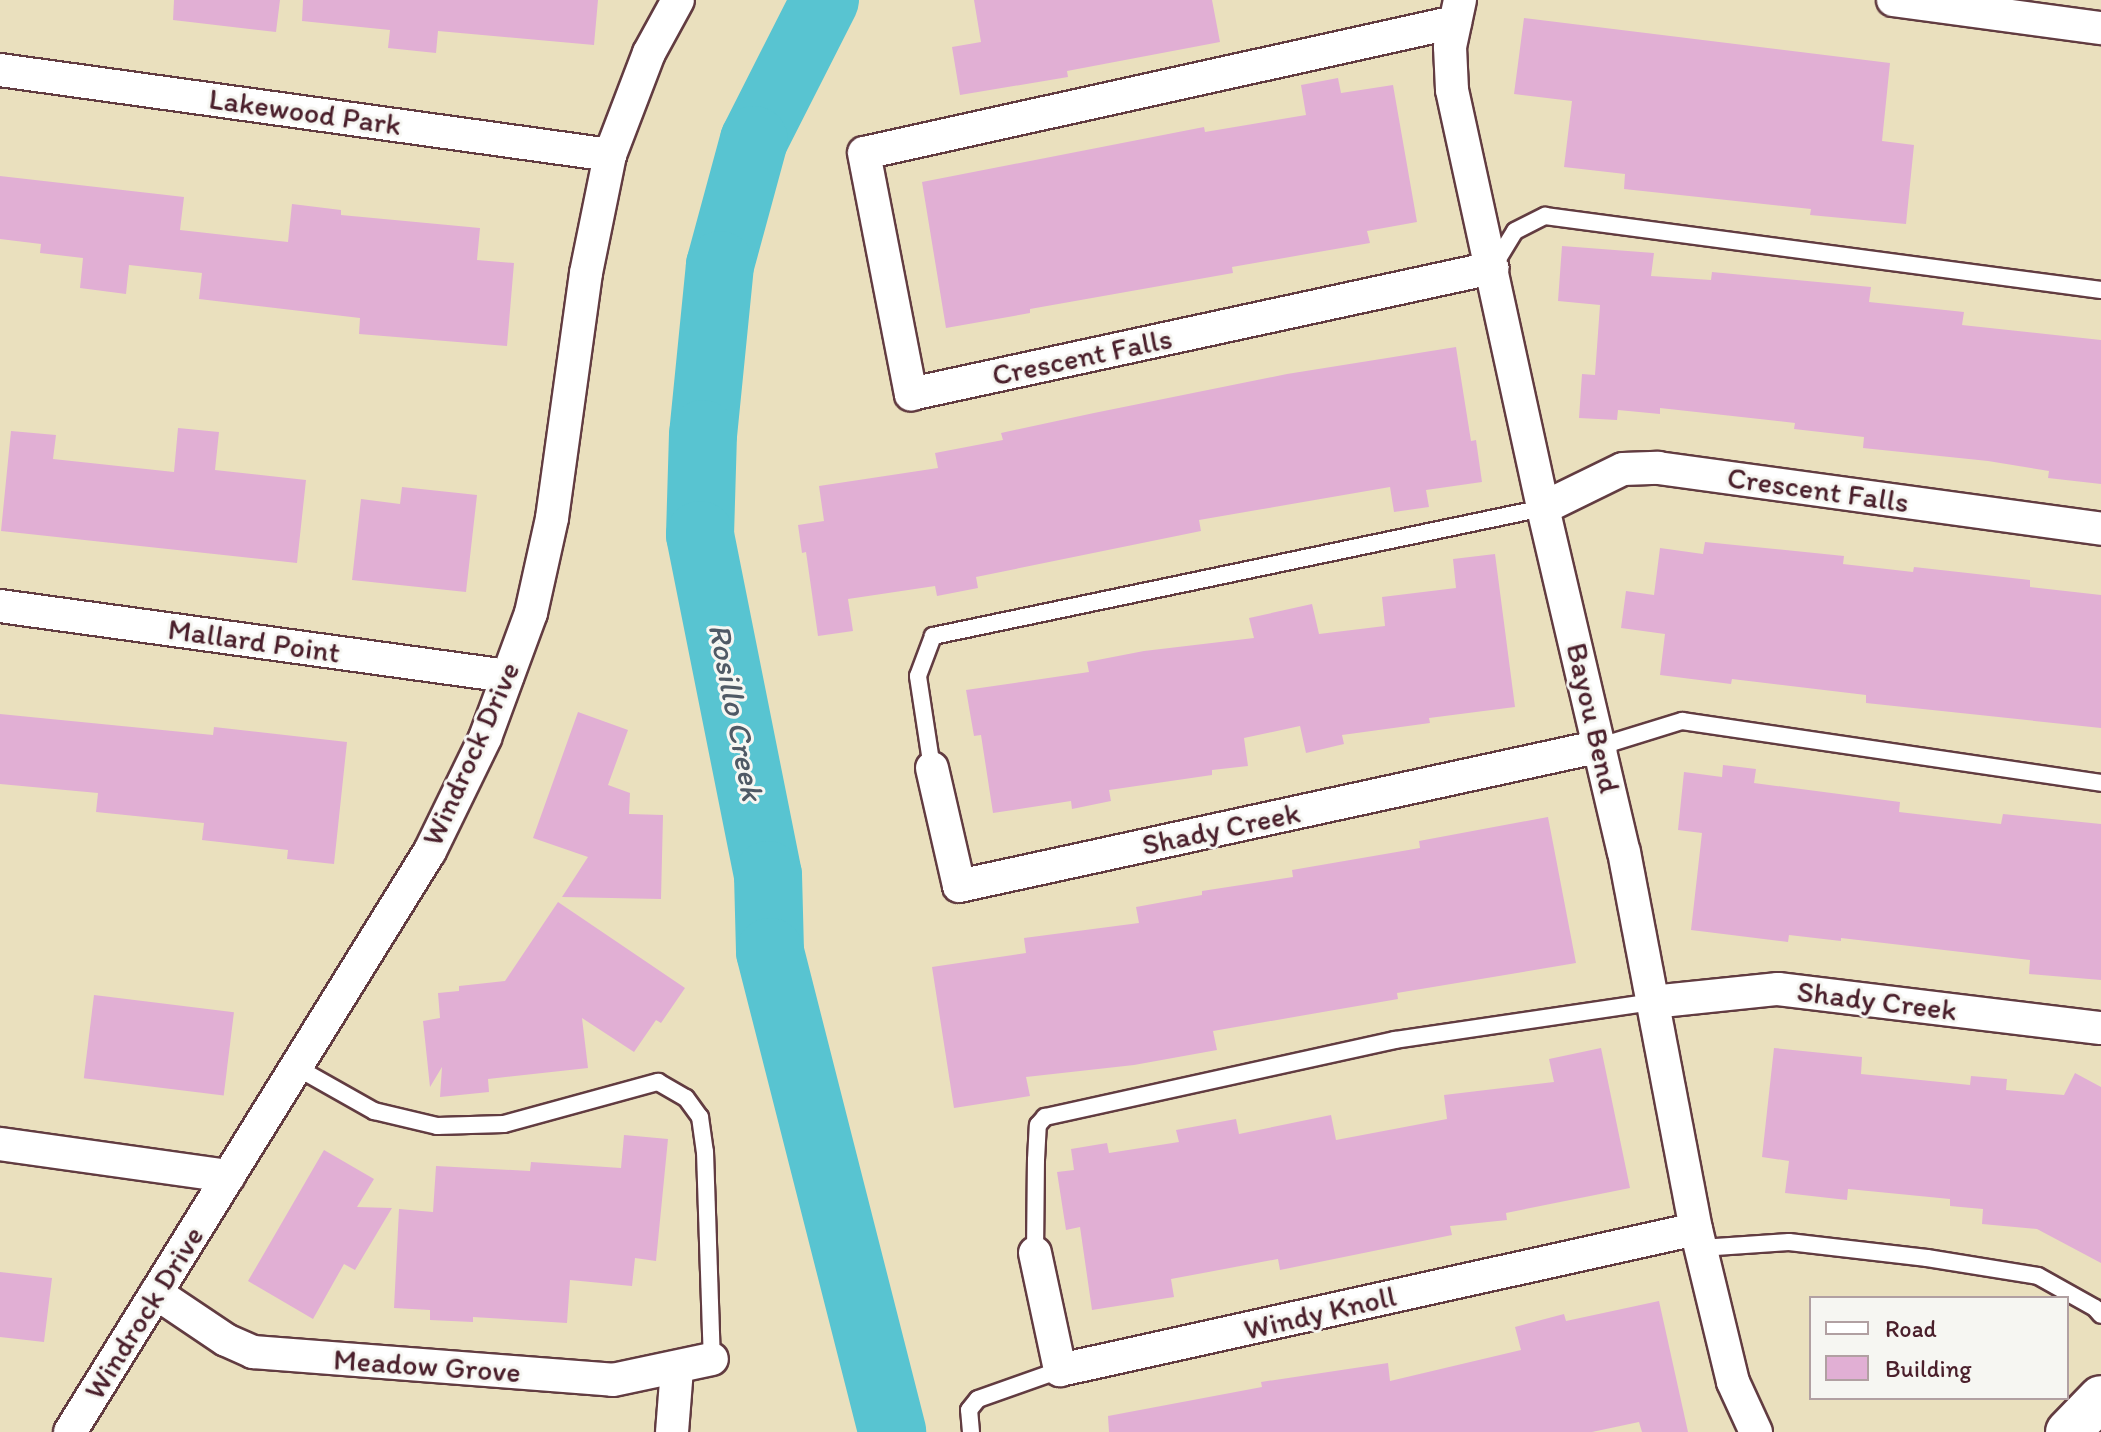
<!DOCTYPE html>
<style>
body{margin:0}
#map{position:relative;width:2101px;height:1432px;overflow:hidden;background:#eae0be;font-family:Itim,sans-serif}
div>[style]{position:absolute}
.river>*{height:68px;margin:-34px;padding:0 34px;transform-origin:34px;border-radius:34px;background:#58c4d1}
.building>*{inset:0;background:#e1afd4;transform-origin:0 0}
.roads{filter:drop-shadow(2px 0 #623c41) drop-shadow(-2px 0 #623c41) drop-shadow(0 2px #623c41) drop-shadow(0 -2px #623c41)}
.lane>*{height:16px;margin:-8px;padding:0 8px;transform-origin:8px;border-radius:8px;background:#fff}
.street>*{height:32px;margin:-16px;padding:0 16px;transform-origin:16px;border-radius:16px;background:#fff}
.secondary>*{height:44px;margin:-22px;padding:0 22px;transform-origin:22px;border-radius:22px;background:#fff}
span{translate:-50% -50%;white-space:nowrap;text-align:center;line-height:1.15;-webkit-text-stroke:6px #f6f6f2;paint-order:stroke}
.street-label{font-size:30px;color:#4a1f2b}
.water-label{font-size:32px;color:#4f5965;font-style:italic}
.legend{position:absolute;left:1809px;top:1296px;width:260px;height:104px;box-sizing:border-box;background:#f6f6f2;border:2px solid #b1a0a2;margin:0;padding:10px 14px;list-style:none;font-size:24px;color:#4a1f2b}
.legend li{display:flex;align-items:center;gap:16px;height:40px}
.legend b{width:40px;border:2px solid #b1a0a2}
</style>
<div id="map">
<div class="river">
<i style="left:825px;top:0;width:157px;rotate:116.9deg"></i>
<i style="left:754px;top:140px;width:130px;rotate:105.2deg"></i>
<i style="left:720px;top:265px;width:170px;rotate:95.7deg"></i>
<i style="left:703px;top:434px;width:101px;rotate:91.7deg"></i>
<i style="left:700px;top:535px;width:347px;rotate:78.7deg"></i>
<i style="left:768px;top:875px;width:77px;rotate:88.5deg"></i>
<i style="left:770px;top:952px;width:495px;rotate:75.7deg"></i>
</div>
<div class="building">
<i style="clip-path:polygon(174px 0,280px 0,276px 32px,173px 20px)"></i>
<i style="clip-path:polygon(303px 0,598px 0,594px 45px,438px 31px,436px 53px,388px 48px,390px 30px,302px 21px)"></i>
<i style="clip-path:polygon(974px 0,1212px 0,1220px 42px,1067px 71px,1068px 77px,960px 95px,952px 47px,981px 42px)"></i>
<i style="clip-path:polygon(1524px 18px,1890px 63px,1882px 141px,1914px 145px,1906px 224px,1810px 215px,1811px 209px,1624px 189px,1625px 174px,1564px 167px,1572px 101px,1514px 94px)"></i>
<i style="clip-path:polygon(1338px 78px,1341px 93px,1393px 85px,1417px 222px,1367px 231px,1370px 243px,1232px 267px,1233px 273px,1030px 309px,1030px 313px,946px 328px,922px 182px,1204px 127px,1205px 132px,1306px 115px,1301px 85px)"></i>
<i style="clip-path:polygon(0 176px,184px 197px,180px 230px,288px 242px,292px 204px,341px 210px,341px 215px,480px 228px,477px 260px,514px 263px,507px 346px,359px 334px,360px 318px,199px 299px,202px 273px,129px 265px,126px 294px,80px 288px,83px 258px,40px 253px,41px 244px,0 239px)"></i>
<i style="clip-path:polygon(1562px 246px,1654px 253px,1651px 276px,1711px 280px,1712px 272px,1871px 287px,1869px 302px,1964px 312px,1962px 325px,2101px 340px,2101px 484px,2048px 478px,2049px 471px,1988px 461px,1863px 448px,1864px 437px,1794px 429px,1795px 423px,1660px 408px,1660px 414px,1618px 410px,1617px 420px,1579px 418px,1582px 374px,1595px 375px,1600px 305px,1558px 301px)"></i>
<i style="clip-path:polygon(1456px 347px,1471px 441px,1476px 440px,1482px 482px,1426px 490px,1429px 507px,1394px 512px,1390px 487px,1199px 520px,1201px 531px,976px 577px,978px 588px,937px 596px,935px 586px,848px 599px,853px 631px,818px 636px,806px 552px,802px 553px,798px 525px,824px 521px,819px 486px,938px 468px,935px 453px,1003px 440px,1001px 433px,1094px 413px,1287px 374px)"></i>
<i style="clip-path:polygon(178px 428px,219px 432px,215px 470px,306px 480px,297px 563px,1px 531px,11px 431px,56px 435px,53px 459px,174px 472px)"></i>
<i style="clip-path:polygon(402px 487px,477px 495px,466px 592px,352px 580px,361px 499px,400px 504px)"></i>
<i style="clip-path:polygon(1705px 542px,1844px 556px,1843px 564px,1913px 572px,1914px 567px,2030px 580px,2030px 587px,2101px 595px,2101px 728px,1866px 703px,1866px 695px,1732px 679px,1731px 684px,1660px 675px,1665px 634px,1621px 628px,1626px 591px,1654px 595px,1660px 548px,1703px 554px)"></i>
<i style="clip-path:polygon(1495px 554px,1515px 707px,1429px 718px,1430px 723px,1342px 735px,1344px 744px,1306px 753px,1300px 726px,1244px 738px,1248px 766px,1212px 770px,1212px 775px,1109px 790px,1111px 801px,1072px 809px,1071px 801px,993px 813px,981px 735px,974px 736px,966px 690px,1089px 672px,1087px 662px,1144px 651px,1254px 638px,1249px 618px,1312px 604px,1319px 634px,1385px 626px,1382px 597px,1456px 588px,1453px 559px)"></i>
<i style="clip-path:polygon(578px 712px,628px 730px,608px 785px,630px 793px,629px 814px,663px 815px,661px 899px,562px 897px,588px 857px,533px 838px)"></i>
<i style="clip-path:polygon(0 714px,213px 735px,214px 727px,347px 742px,334px 864px,287px 859px,288px 850px,202px 840px,204px 823px,96px 812px,98px 793px,0 784px)"></i>
<i style="clip-path:polygon(1723px 765px,1756px 769px,1754px 783px,1900px 802px,1899px 812px,2001px 824px,2003px 814px,2101px 824px,2101px 980px,2029px 974px,2030px 960px,1841px 938px,1841px 941px,1789px 935px,1788px 942px,1691px 930px,1702px 833px,1678px 830px,1684px 772px,1722px 777px)"></i>
<i style="clip-path:polygon(1548px 817px,1576px 963px,1397px 993px,1398px 999px,1213px 1031px,1217px 1050px,1134px 1065px,1026px 1077px,1030px 1096px,954px 1108px,932px 967px,1026px 953px,1024px 938px,1139px 923px,1136px 907px,1202px 895px,1202px 891px,1293px 877px,1292px 870px,1420px 848px,1419px 841px)"></i>
<i style="clip-path:polygon(558px 902px,685px 988px,661px 1023px,656px 1020px,634px 1052px,582px 1018px,588px 1068px,488px 1079px,489px 1092px,440px 1097px,442px 1067px,430px 1087px,423px 1021px,440px 1018px,438px 993px,459px 991px,459px 986px,505px 981px)"></i>
<i style="left:94px;top:995px;width:141px;height:84px;rotate:7deg"></i>
<i style="clip-path:polygon(1601px 1048px,1630px 1188px,1506px 1213px,1507px 1220px,1450px 1226px,1452px 1235px,1280px 1270px,1278px 1259px,1171px 1279px,1174px 1297px,1092px 1310px,1080px 1227px,1066px 1230px,1057px 1172px,1074px 1170px,1071px 1149px,1107px 1143px,1109px 1153px,1179px 1142px,1176px 1130px,1236px 1119px,1239px 1134px,1331px 1115px,1336px 1140px,1447px 1119px,1444px 1095px,1554px 1082px,1549px 1059px)"></i>
<i style="clip-path:polygon(1774px 1048px,1862px 1057px,1861px 1074px,1970px 1085px,1971px 1076px,2007px 1079px,2006px 1090px,2064px 1095px,2075px 1073px,2101px 1087px,2101px 1263px,2037px 1229px,1982px 1224px,1983px 1209px,1950px 1206px,1950px 1199px,1848px 1189px,1847px 1200px,1785px 1193px,1789px 1161px,1762px 1157px)"></i>
<i style="clip-path:polygon(624px 1135px,668px 1139px,656px 1261px,635px 1258px,632px 1286px,570px 1280px,567px 1323px,473px 1317px,473px 1322px,430px 1320px,430px 1310px,394px 1308px,399px 1209px,433px 1212px,436px 1166px,530px 1171px,531px 1162px,621px 1168px)"></i>
<i style="clip-path:polygon(324px 1150px,374px 1179px,357px 1207px,392px 1208px,355px 1270px,344px 1264px,313px 1319px,248px 1281px)"></i>
<i style="clip-path:polygon(0 1272px,52px 1278px,44px 1342px,0 1337px)"></i>
<i style="clip-path:polygon(1659px 1301px,1688px 1432px,1642px 1432px,1639px 1422px,1592px 1432px,1109px 1432px,1108px 1416px,1262px 1387px,1261px 1382px,1388px 1363px,1390px 1381px,1521px 1350px,1515px 1327px,1564px 1314px,1566px 1321px)"></i>
</div>
<div class="roads">
<div class="lane">
<i style="left:1493px;top:267px;width:42px;rotate:-58.6deg"></i>
<i style="left:1515px;top:231px;width:34px;rotate:-27deg"></i>
<i style="left:1545px;top:216px;width:561px;rotate:7.58deg"></i>
<i style="left:1601px;top:746px;width:85px;rotate:-17.2deg"></i>
<i style="left:1682px;top:721px;width:424px;rotate:8.4deg"></i>
<i style="left:932px;top:768px;width:93px;rotate:-98.7deg"></i>
<i style="left:918px;top:676px;width:43px;rotate:-69.4deg"></i>
<i style="left:933px;top:636px;width:623px;rotate:-11.85deg"></i>
<i style="left:296px;top:1067px;width:90px;rotate:29.4deg"></i>
<i style="left:374px;top:1111px;width:65px;rotate:13.4deg"></i>
<i style="left:437px;top:1126px;width:67px;rotate:-1.7deg"></i>
<i style="left:504px;top:1124px;width:160px;rotate:-15.3deg"></i>
<i style="left:658px;top:1082px;width:32px;rotate:30deg"></i>
<i style="left:686px;top:1098px;width:24px;rotate:54deg"></i>
<i style="left:700px;top:1117px;width:35px;rotate:82deg"></i>
<i style="left:705px;top:1152px;width:207px;rotate:88.1deg"></i>
<i style="left:1701px;top:1248px;width:88px;rotate:-3.9deg"></i>
<i style="left:1789px;top:1242px;width:139px;rotate:6.6deg"></i>
<i style="left:1927px;top:1258px;width:112px;rotate:9.2deg"></i>
<i style="left:2038px;top:1276px;width:65px;rotate:29.3deg"></i>
<i style="left:2095px;top:1308px;width:9px;rotate:49deg"></i>
<i style="left:1035px;top:1253px;width:93px;rotate:-89.4deg"></i>
<i style="left:1036px;top:1160px;width:35px;rotate:-87deg"></i>
<i style="left:1038px;top:1125px;width:11px;rotate:-49deg"></i>
<i style="left:1045px;top:1117px;width:358px;rotate:-12.4deg"></i>
<i style="left:1395px;top:1040px;width:260px;rotate:-8.4deg"></i>
<i style="left:971px;top:1432px;width:22px;rotate:-95deg"></i>
<i style="left:969px;top:1410px;width:14px;rotate:-51deg"></i>
<i style="left:978px;top:1399px;width:87px;rotate:-19.5deg"></i>
</div>
<div class="street">
<i style="left:1460px;top:0;width:48px;rotate:102deg"></i>
<i style="left:1450px;top:47px;width:43px;rotate:87.3deg"></i>
<i style="left:1452px;top:90px;width:428px;rotate:77.7deg"></i>
<i style="left:1543px;top:508px;width:353px;rotate:76.8deg"></i>
<i style="left:1624px;top:852px;width:384px;rotate:79.2deg"></i>
<i style="left:1696px;top:1229px;width:157px;rotate:76.4deg"></i>
<i style="left:1733px;top:1382px;width:55px;rotate:65.3deg"></i>
<i style="left:1893px;top:0;width:210px;rotate:7.7deg"></i>
<i style="left:1455px;top:22px;width:605px;rotate:167.5deg"></i>
<i style="left:864px;top:153px;width:246px;rotate:79deg"></i>
<i style="left:911px;top:394px;width:595px;rotate:-12.24deg"></i>
<i style="left:0;top:70px;width:616px;rotate:7.93deg"></i>
<i style="left:1543px;top:508px;width:89px;rotate:-26deg"></i>
<i style="left:1623px;top:469px;width:35px;rotate:-2deg"></i>
<i style="left:1658px;top:468px;width:447px;rotate:7.8deg"></i>
<i style="left:0;top:606px;width:512px;rotate:7.86deg"></i>
<i style="left:932px;top:768px;width:121px;rotate:77.1deg"></i>
<i style="left:959px;top:886px;width:657px;rotate:-12.3deg"></i>
<i style="left:1652px;top:1002px;width:127px;rotate:-5.9deg"></i>
<i style="left:1778px;top:989px;width:325px;rotate:6.9deg"></i>
<i style="left:0;top:1144px;width:231px;rotate:8deg"></i>
<i style="left:1035px;top:1253px;width:120px;rotate:77.9deg"></i>
<i style="left:1060px;top:1370px;width:651px;rotate:-12.5deg"></i>
<i style="left:156px;top:1293px;width:84px;rotate:33.9deg"></i>
<i style="left:226px;top:1340px;width:30px;rotate:24deg"></i>
<i style="left:253px;top:1352px;width:361px;rotate:4.4deg"></i>
<i style="left:613px;top:1380px;width:101px;rotate:-12deg"></i>
<i style="left:70px;top:1432px;width:683px;rotate:-58.22deg"></i>
<i style="left:430px;top:851px;width:126px;rotate:-64deg"></i>
<i style="left:485px;top:738px;width:133px;rotate:-69.8deg"></i>
<i style="left:531px;top:613px;width:97px;rotate:-77.5deg"></i>
<i style="left:552px;top:518px;width:247px;rotate:-82.1deg"></i>
<i style="left:586px;top:273px;width:120px;rotate:-78.5deg"></i>
<i style="left:610px;top:155px;width:109px;rotate:-69.1deg"></i>
<i style="left:649px;top:53px;width:60px;rotate:-61.3deg"></i>
<i style="left:672px;top:1432px;width:63px;rotate:-85.5deg"></i>
</div>
<div class="secondary">
<i style="left:2068px;top:1432px;width:47px;rotate:-45.9deg"></i>
</div>
</div>
<div class="street-label">
<span style="left:305px;top:112px;rotate:8deg">Lakewood Park</span>
<span style="left:1082px;top:357px;rotate:-12deg">Crescent Falls</span>
<span style="left:1818px;top:490px;rotate:8deg">Crescent Falls</span>
<span style="left:254px;top:641px;rotate:8deg">Mallard Point</span>
<span style="left:1593px;top:718px;rotate:77deg">Bayou Bend</span>
<span style="left:471px;top:754px;rotate:-66deg">Windrock Drive</span>
<span style="left:1221px;top:829px;rotate:-12deg">Shady Creek</span>
<span style="left:1877px;top:1001px;rotate:7deg">Shady Creek</span>
<span style="left:144px;top:1313px;rotate:-58deg">Windrock Drive</span>
<span style="left:1320px;top:1313px;rotate:-13deg">Windy Knoll</span>
<span style="left:427px;top:1366px;rotate:4deg">Meadow Grove</span>
</div>
<div class="water-label">
<span style="left:736px;top:712px;rotate:79deg">Rosillo Creek</span>
</div>
<ul class="legend">
<li><b style="height:10px;background:#fff"></b>Road</li>
<li><b style="height:22px;background:#e1afd4"></b>Building</li>
</ul>
</div>
